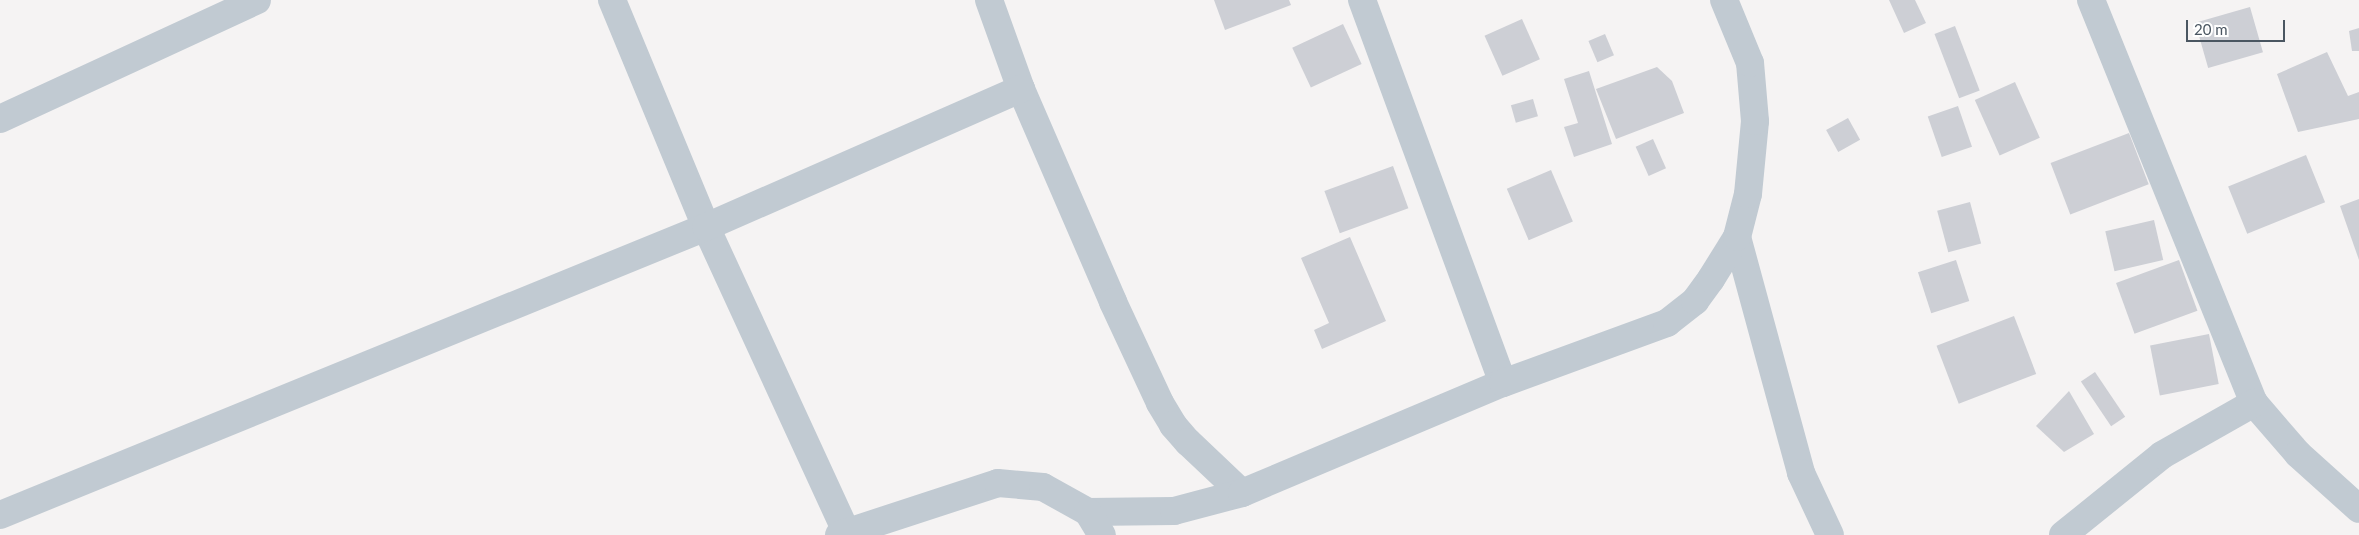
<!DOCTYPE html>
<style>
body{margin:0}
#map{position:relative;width:2359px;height:535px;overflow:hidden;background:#f5f3f3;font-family:Lato,sans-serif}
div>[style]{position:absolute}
.building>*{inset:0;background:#cdcfd5;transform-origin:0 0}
.minor>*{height:28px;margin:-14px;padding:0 14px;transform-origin:14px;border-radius:14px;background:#c1cad2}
span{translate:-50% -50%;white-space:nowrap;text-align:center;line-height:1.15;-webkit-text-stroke:4px #fff;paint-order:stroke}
.scale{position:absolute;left:2186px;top:20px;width:99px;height:22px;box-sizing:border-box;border:2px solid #4a5661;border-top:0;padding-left:6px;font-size:15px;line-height:18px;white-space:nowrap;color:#4a5661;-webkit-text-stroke:4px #fff;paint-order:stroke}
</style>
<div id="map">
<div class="building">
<i style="clip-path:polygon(1214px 0,1289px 0,1291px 5px,1225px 30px)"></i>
<i style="clip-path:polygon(1889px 0,1915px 0,1926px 23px,1904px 33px)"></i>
<i style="left:2250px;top:7px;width:47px;height:57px;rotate:74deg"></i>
<i style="left:1522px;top:19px;width:44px;height:41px;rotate:66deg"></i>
<i style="left:1343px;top:24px;width:44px;height:56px;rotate:65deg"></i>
<i style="left:1955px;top:26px;width:69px;height:22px;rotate:69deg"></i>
<i style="clip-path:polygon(2359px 28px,2359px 51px,2352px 51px,2349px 31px)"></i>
<i style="left:1605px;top:34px;width:23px;height:18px;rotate:67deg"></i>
<i style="clip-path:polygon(2327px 52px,2348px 96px,2359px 92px,2359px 119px,2298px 132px,2277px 74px)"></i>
<i style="clip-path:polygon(1657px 67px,1672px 81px,1684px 113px,1616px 139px,1596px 89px)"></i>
<i style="clip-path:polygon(1589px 71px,1612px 144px,1574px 157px,1564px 127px,1578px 123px,1564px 79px)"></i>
<i style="left:2015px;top:82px;width:61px;height:44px;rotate:66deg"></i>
<i style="left:1533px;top:99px;width:18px;height:23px;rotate:74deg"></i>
<i style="left:1958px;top:106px;width:43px;height:32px;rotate:71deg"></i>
<i style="left:1848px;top:118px;width:25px;height:25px;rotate:61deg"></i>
<i style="left:2129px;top:133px;width:55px;height:84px;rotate:69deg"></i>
<i style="left:1653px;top:139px;width:32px;height:19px;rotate:66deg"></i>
<i style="left:2306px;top:155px;width:51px;height:84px;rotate:68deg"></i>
<i style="left:1393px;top:166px;width:45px;height:73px;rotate:70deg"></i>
<i style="left:1551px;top:170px;width:56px;height:48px;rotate:67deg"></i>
<i style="clip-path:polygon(2359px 199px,2359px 260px,2340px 206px)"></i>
<i style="left:1970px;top:202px;width:43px;height:34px;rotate:75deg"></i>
<i style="left:2154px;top:220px;width:41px;height:50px;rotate:77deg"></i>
<i style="clip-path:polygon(1350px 237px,1386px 321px,1322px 349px,1314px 330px,1329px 323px,1301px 258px)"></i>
<i style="left:1956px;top:260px;width:43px;height:40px;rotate:72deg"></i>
<i style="left:2179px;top:260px;width:54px;height:67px;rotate:70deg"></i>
<i style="left:2014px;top:316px;width:62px;height:83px;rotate:69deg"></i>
<i style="left:2209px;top:334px;width:51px;height:60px;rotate:79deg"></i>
<i style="left:2095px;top:372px;width:54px;height:17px;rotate:56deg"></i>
<i style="clip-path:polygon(2069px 391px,2094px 434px,2064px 452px,2036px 426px)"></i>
</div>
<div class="minor">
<i style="left:612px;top:0;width:246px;rotate:67.5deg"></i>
<i style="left:706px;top:227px;width:336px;rotate:65.3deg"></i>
<i style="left:989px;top:0;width:95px;rotate:70.2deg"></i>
<i style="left:1021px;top:89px;width:232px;rotate:66.6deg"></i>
<i style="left:1113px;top:302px;width:111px;rotate:65deg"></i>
<i style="left:1160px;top:403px;width:26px;rotate:59deg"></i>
<i style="left:1173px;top:425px;width:23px;rotate:49deg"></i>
<i style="left:1188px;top:442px;width:74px;rotate:43.4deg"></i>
<i style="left:1362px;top:0;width:408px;rotate:69.8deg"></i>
<i style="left:2091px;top:0;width:435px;rotate:68deg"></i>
<i style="left:2254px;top:403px;width:67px;rotate:49.2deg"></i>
<i style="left:2298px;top:454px;width:82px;rotate:42deg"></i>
<i style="left:0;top:119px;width:283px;rotate:-24.8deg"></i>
<i style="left:1737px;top:237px;width:245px;rotate:74.8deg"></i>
<i style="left:1801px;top:473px;width:68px;rotate:64.9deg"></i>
<i style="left:1088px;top:512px;width:86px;rotate:-0.7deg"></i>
<i style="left:1174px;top:511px;width:70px;rotate:-14.8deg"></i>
<i style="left:1242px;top:493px;width:283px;rotate:-22.9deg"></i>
<i style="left:1503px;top:383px;width:175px;rotate:-20.1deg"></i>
<i style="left:1667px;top:323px;width:36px;rotate:-38deg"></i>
<i style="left:1695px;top:301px;width:27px;rotate:-54deg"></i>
<i style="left:1711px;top:279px;width:49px;rotate:-58.2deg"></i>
<i style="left:1737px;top:237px;width:44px;rotate:-75.7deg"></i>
<i style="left:1748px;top:194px;width:73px;rotate:-84.5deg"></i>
<i style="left:1755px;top:121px;width:58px;rotate:-94.9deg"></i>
<i style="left:1750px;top:63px;width:68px;rotate:-112.4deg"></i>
<i style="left:0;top:515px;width:762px;rotate:-22.19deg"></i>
<i style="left:706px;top:227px;width:344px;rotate:-23.7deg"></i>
<i style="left:839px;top:535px;width:167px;rotate:-18.1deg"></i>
<i style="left:998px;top:483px;width:45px;rotate:5.1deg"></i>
<i style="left:1043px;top:487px;width:51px;rotate:29.1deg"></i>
<i style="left:1088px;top:512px;width:27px;rotate:59deg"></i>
<i style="left:2063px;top:535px;width:127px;rotate:-38.9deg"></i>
<i style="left:2162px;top:455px;width:106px;rotate:-29.5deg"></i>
</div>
<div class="scale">20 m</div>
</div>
